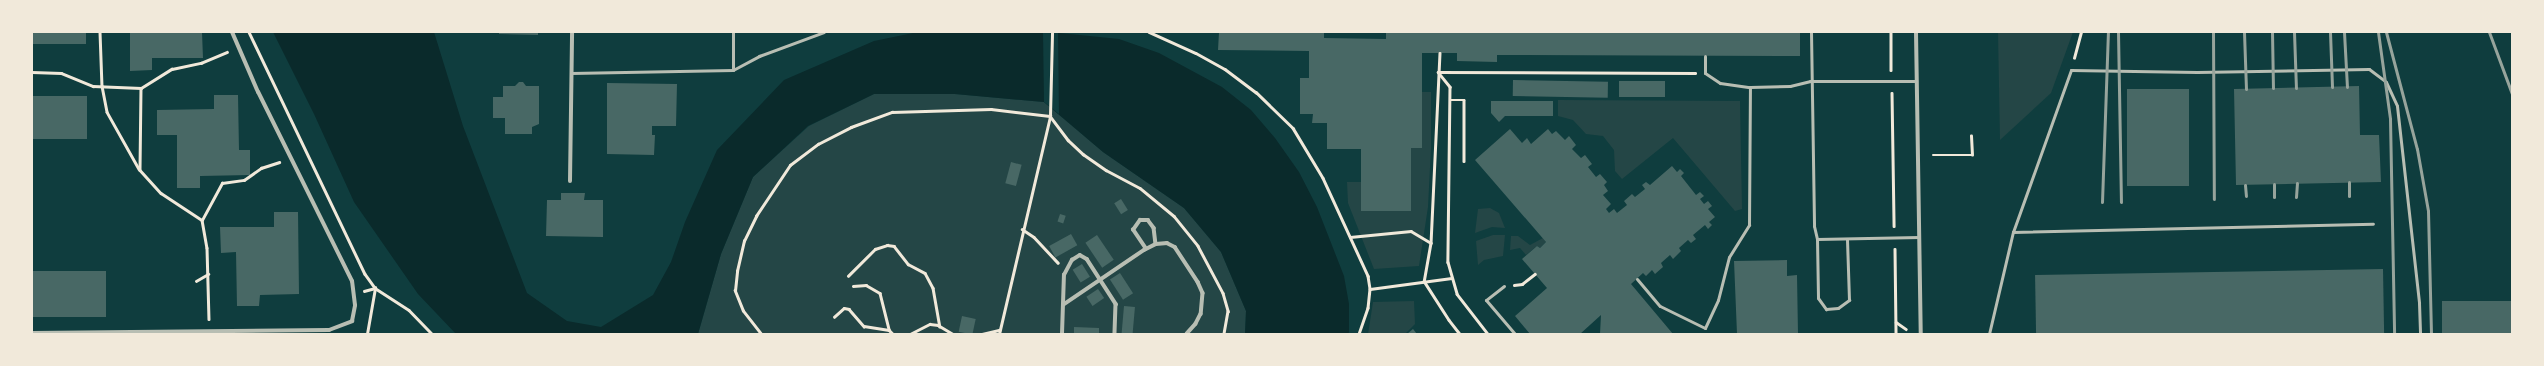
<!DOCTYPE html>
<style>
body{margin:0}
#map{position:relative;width:2544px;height:366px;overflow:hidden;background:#0f3d3e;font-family:Helvetica,sans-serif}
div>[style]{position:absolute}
.green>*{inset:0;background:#244646}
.water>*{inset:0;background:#0a2a2b}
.pier>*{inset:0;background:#0f3d3e}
.building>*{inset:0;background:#486865;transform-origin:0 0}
.path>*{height:2.5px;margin:-1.25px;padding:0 1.25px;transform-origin:1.25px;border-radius:1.25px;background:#f1e9da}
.service>*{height:3px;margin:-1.5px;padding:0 1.5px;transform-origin:1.5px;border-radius:1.5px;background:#b8beb3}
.pedestrian>*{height:3.5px;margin:-1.75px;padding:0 1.75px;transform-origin:1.75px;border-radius:1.75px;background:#b8beb3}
.minor>*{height:4px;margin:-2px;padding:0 2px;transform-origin:2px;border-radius:2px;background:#b8beb3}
.rail>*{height:3px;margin:-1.5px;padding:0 1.5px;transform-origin:1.5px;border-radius:1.5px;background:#97a49c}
span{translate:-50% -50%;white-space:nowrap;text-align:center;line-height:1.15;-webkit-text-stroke:3px #f1e9da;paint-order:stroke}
.frame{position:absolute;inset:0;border:33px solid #f1e9da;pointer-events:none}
</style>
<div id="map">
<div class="green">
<i style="clip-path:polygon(1998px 32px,2073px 32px,2051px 93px,2000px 140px)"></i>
<i style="clip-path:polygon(1422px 92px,1431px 92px,1431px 148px,1428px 207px,1419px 266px,1374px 269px,1348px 203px,1347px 182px,1361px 182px,1361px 211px,1411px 211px,1411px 148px,1422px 148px)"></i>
<i style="clip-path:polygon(874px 94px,955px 94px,1044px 102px,1103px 152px,1184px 208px,1221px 252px,1246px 311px,1245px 334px,698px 334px,721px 254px,753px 177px,809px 126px)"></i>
<i style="clip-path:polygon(1558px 100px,1740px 101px,1742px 209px,1735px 211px,1673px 138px,1622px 179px,1615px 171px,1614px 150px,1603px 136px,1586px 134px,1573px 120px,1558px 116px)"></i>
<i style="clip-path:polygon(1490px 208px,1499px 213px,1505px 228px,1492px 227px,1475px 233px,1478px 209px)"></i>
<i style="clip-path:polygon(1493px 235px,1505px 235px,1503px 256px,1484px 260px,1478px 265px,1476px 241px)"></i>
<i style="clip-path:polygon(1511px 236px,1518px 236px,1530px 245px,1543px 238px,1546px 242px,1540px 248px,1537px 246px,1526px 255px,1520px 248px,1510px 250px)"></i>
<i style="clip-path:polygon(1414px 301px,1415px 324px,1405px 334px,1368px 334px,1373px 302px)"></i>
</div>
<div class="water">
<i style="clip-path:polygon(273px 32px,434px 32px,463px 126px,527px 293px,567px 321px,601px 327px,653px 295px,671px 262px,685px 222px,717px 150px,784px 80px,874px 41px,918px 32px,1050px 32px,1119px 39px,1159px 53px,1222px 87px,1251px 110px,1275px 138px,1299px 172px,1317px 207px,1344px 276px,1349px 304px,1349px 332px,1348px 334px,1245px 334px,1246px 311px,1221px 252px,1184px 208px,1103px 152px,1044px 102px,955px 94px,874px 94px,808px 126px,753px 177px,721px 254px,698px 334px,456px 334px,418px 294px,354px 202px,314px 114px)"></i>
</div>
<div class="pier">
<i style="clip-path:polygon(1043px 32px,1058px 32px,1059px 114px,1044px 102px)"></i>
</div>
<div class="building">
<i style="left:32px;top:32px;width:54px;height:12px"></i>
<i style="clip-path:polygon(130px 32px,202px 32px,203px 58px,152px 58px,152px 70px,130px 71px)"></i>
<i style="clip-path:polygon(499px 32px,538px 32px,538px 35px,499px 34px)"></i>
<i style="clip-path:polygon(1219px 32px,1324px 32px,1324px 38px,1386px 39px,1386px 32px,1800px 32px,1800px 56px,1497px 55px,1497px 62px,1457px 61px,1457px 53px,1422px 53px,1422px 148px,1411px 148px,1411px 211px,1361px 211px,1361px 149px,1327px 149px,1327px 123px,1312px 123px,1313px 114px,1300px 114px,1300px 78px,1309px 78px,1309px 51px,1218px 50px)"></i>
<i style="left:1513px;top:80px;width:95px;height:16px;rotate:1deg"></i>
<i style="left:1619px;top:81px;width:46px;height:16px"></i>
<i style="clip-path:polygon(519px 82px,523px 82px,526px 86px,539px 86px,539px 124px,532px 127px,532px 134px,505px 134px,505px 118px,493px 118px,493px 97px,503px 97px,503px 86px,515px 86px)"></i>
<i style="clip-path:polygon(607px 83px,677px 84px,676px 126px,652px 126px,652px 135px,655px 135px,654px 155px,607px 154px)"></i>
<i style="clip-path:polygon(2359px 86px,2360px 135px,2379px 135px,2381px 182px,2236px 185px,2234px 89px)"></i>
<i style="left:2127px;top:89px;width:62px;height:97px"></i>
<i style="clip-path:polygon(214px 95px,238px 95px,239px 150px,250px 150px,250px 175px,200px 176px,200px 188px,177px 188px,177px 135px,157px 135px,157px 110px,214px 109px)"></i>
<i style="left:32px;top:96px;width:55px;height:43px"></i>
<i style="clip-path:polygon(1491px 101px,1553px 101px,1553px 116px,1505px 116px,1499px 122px,1491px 113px)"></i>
<i style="clip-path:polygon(1510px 129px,1522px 143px,1527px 138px,1531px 144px,1548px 129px,1552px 134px,1556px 131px,1565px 140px,1569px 136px,1576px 145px,1572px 149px,1581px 158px,1585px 155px,1592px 164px,1588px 167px,1596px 177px,1600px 174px,1607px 182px,1604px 185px,1608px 191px,1603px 195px,1611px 204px,1606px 209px,1609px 213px,1614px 209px,1617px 213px,1627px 205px,1624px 201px,1632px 194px,1635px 197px,1645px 189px,1642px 185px,1646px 182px,1650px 185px,1672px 166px,1677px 172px,1680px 169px,1684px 173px,1681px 176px,1696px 195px,1700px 192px,1704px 196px,1700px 199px,1704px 204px,1708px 201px,1712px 206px,1708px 209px,1715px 217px,1709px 222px,1712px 225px,1708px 229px,1705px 225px,1693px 235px,1696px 239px,1691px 243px,1688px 240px,1679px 248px,1681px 251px,1673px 259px,1670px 255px,1661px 263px,1663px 267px,1655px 274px,1652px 270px,1646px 276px,1643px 273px,1631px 284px,1673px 334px,1600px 334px,1601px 315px,1580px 334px,1530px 334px,1515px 316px,1547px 288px,1522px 259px,1537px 246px,1540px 248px,1546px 242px,1475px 160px)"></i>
<i style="left:1011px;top:162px;width:11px;height:22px;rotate:15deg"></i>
<i style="clip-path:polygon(561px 193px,585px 193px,584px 200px,603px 200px,603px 237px,546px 236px,547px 200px,561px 200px)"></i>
<i style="left:1121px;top:199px;width:13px;height:8px;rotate:58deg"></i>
<i style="clip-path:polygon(274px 212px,298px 212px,299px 294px,260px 295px,259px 306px,237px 306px,236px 252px,221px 253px,220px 227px,274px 227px)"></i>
<i style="left:1060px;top:214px;width:6px;height:8px;rotate:18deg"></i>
<i style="left:1071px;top:234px;width:13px;height:25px;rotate:61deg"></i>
<i style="left:1097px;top:235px;width:30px;height:14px;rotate:56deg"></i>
<i style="clip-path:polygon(1787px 260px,1787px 276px,1797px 275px,1798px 334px,1737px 334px,1734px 261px)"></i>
<i style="left:1082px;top:264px;width:15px;height:11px;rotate:58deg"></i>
<i style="left:2383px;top:269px;width:65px;height:348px;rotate:89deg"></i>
<i style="left:32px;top:271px;width:74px;height:46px"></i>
<i style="left:1120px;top:273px;width:24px;height:12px;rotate:57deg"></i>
<i style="left:1098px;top:289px;width:11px;height:14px;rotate:56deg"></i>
<i style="left:2512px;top:301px;width:33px;height:70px;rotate:90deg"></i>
<i style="left:1124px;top:306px;width:11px;height:28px;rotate:5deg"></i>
<i style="left:962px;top:316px;width:14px;height:16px;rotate:12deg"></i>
<i style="clip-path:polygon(1074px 327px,1099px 328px,1099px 334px,1074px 334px)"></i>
<i style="clip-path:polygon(1413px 329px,1417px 334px,1407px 334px)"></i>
</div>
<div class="path">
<i style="left:100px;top:32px;width:54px;rotate:87.9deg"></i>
<i style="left:102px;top:86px;width:26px;rotate:79deg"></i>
<i style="left:107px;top:112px;width:65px;rotate:60.7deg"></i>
<i style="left:249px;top:32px;width:268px;rotate:64.4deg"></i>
<i style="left:365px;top:274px;width:17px;rotate:54deg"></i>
<i style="left:375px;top:288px;width:40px;rotate:32.9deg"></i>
<i style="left:409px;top:310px;width:33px;rotate:46deg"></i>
<i style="left:1149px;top:32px;width:51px;rotate:24.1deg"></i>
<i style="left:1196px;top:53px;width:33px;rotate:29deg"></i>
<i style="left:1225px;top:69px;width:39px;rotate:37deg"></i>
<i style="left:1256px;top:92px;width:52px;rotate:44.2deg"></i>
<i style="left:1293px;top:128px;width:58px;rotate:59deg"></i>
<i style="left:1323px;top:178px;width:108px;rotate:65.3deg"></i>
<i style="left:1368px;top:276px;width:13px;rotate:81deg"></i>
<i style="left:1370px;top:289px;width:19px;rotate:96deg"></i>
<i style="left:1368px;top:308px;width:28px;rotate:109deg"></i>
<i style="left:1891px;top:32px;width:38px;rotate:90deg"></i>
<i style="left:1440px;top:53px;width:190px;rotate:92.7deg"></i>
<i style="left:1431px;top:243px;width:39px;rotate:100deg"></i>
<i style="left:1424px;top:281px;width:46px;rotate:57.3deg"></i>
<i style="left:1449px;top:320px;width:18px;rotate:52deg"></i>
<i style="left:2074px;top:58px;width:27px;rotate:-75deg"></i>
<i style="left:32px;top:72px;width:29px;rotate:2deg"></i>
<i style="left:61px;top:73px;width:35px;rotate:22deg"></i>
<i style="left:93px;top:86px;width:48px;rotate:2.4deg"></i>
<i style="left:141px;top:88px;width:36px;rotate:-32deg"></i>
<i style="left:172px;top:69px;width:30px;rotate:-12deg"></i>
<i style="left:201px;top:63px;width:28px;rotate:-23deg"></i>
<i style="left:1438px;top:72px;width:19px;rotate:51deg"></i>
<i style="left:1450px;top:87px;width:175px;rotate:90.7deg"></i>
<i style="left:1448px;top:262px;width:33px;rotate:74deg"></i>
<i style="left:1457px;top:294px;width:51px;rotate:52.2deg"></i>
<i style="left:1438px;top:72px;width:257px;rotate:0.2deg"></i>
<i style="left:141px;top:88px;width:82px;rotate:90.7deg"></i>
<i style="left:140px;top:170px;width:31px;rotate:48deg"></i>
<i style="left:161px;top:193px;width:49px;rotate:33.4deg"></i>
<i style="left:202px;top:220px;width:28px;rotate:80deg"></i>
<i style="left:207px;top:248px;width:71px;rotate:88.4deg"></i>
<i style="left:1892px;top:93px;width:133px;rotate:89.1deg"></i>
<i style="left:1450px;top:100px;width:14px"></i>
<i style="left:1464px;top:100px;width:61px;rotate:90deg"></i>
<i style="left:1933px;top:155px;width:39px"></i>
<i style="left:1972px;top:155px;width:19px;rotate:-93deg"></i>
<i style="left:202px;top:220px;width:42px;rotate:-61.6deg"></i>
<i style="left:222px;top:183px;width:22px;rotate:-8deg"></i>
<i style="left:244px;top:180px;width:21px;rotate:-35deg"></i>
<i style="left:261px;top:168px;width:19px;rotate:-18deg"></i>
<i style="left:1022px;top:229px;width:14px;rotate:34deg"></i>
<i style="left:1034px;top:237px;width:35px;rotate:47deg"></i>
<i style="left:1350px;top:237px;width:61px;rotate:-5.6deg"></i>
<i style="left:1411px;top:231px;width:23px;rotate:31deg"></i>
<i style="left:1895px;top:249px;width:85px;rotate:89.3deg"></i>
<i style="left:848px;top:276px;width:38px;rotate:-45deg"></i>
<i style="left:875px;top:249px;width:13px;rotate:-18deg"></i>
<i style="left:887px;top:245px;width:7px;rotate:8deg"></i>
<i style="left:894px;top:246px;width:23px;rotate:52deg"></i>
<i style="left:908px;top:264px;width:19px;rotate:28deg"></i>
<i style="left:925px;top:273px;width:17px;rotate:62deg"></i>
<i style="left:933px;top:288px;width:39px;rotate:80deg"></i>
<i style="left:196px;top:281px;width:14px;rotate:-30deg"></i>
<i style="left:1514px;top:285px;width:8px;rotate:-7deg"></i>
<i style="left:1522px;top:284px;width:16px;rotate:-38deg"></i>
<i style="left:853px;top:286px;width:13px;rotate:-4deg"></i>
<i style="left:866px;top:285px;width:16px;rotate:30deg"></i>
<i style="left:880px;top:293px;width:38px;rotate:76deg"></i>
<i style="left:889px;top:330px;width:6px;rotate:45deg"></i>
<i style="left:1370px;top:289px;width:82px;rotate:-7.7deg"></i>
<i style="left:364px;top:291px;width:11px;rotate:-15deg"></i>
<i style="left:834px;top:317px;width:13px;rotate:-42deg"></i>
<i style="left:844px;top:308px;width:5px;rotate:11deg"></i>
<i style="left:849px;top:309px;width:23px;rotate:49deg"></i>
<i style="left:864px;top:326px;width:25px;rotate:9deg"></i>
<i style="left:1896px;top:322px;width:12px;rotate:35deg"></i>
<i style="left:367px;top:334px;width:47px;rotate:-80.1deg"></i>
<i style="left:761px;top:334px;width:29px;rotate:-128deg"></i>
<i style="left:743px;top:311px;width:22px;rotate:-112deg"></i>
<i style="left:735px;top:291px;width:20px;rotate:-84deg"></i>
<i style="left:737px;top:271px;width:31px;rotate:-77deg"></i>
<i style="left:744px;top:241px;width:28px;rotate:-64deg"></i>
<i style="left:756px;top:216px;width:61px;rotate:-56.3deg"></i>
<i style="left:790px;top:165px;width:35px;rotate:-37deg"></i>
<i style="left:818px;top:144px;width:37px;rotate:-27deg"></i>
<i style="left:851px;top:127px;width:44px;rotate:-20.1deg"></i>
<i style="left:892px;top:112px;width:99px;rotate:-1.7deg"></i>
<i style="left:991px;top:109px;width:59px;rotate:6.8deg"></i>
<i style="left:1050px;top:116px;width:30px;rotate:53deg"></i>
<i style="left:1068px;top:140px;width:21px;rotate:43deg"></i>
<i style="left:1083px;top:154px;width:28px;rotate:35deg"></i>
<i style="left:1106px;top:170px;width:38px;rotate:28deg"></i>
<i style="left:1140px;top:188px;width:44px;rotate:39.5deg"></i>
<i style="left:1174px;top:216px;width:38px;rotate:51deg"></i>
<i style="left:1198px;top:246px;width:53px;rotate:62deg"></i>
<i style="left:1223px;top:293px;width:19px;rotate:74deg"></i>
<i style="left:1228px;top:311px;width:23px;rotate:100deg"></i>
<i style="left:910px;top:334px;width:22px;rotate:-27deg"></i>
<i style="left:930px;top:324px;width:8px;rotate:7deg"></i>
<i style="left:938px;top:325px;width:17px;rotate:31deg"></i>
<i style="left:982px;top:334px;width:18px;rotate:-13deg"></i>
<i style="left:999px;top:334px;width:224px;rotate:-76.8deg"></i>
<i style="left:1050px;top:116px;width:84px;rotate:-88.6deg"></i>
</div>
<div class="service">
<i style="left:733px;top:32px;width:38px;rotate:90deg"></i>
<i style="left:1811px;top:32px;width:194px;rotate:89.1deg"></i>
<i style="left:1814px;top:226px;width:13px;rotate:77deg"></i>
<i style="left:1817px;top:239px;width:59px;rotate:89deg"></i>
<i style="left:1818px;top:298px;width:14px;rotate:54deg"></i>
<i style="left:1826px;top:309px;width:12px;rotate:-5deg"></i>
<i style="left:1838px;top:308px;width:14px;rotate:-36deg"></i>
<i style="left:1849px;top:300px;width:61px;rotate:-91.9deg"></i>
<i style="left:1705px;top:56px;width:17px;rotate:90deg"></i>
<i style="left:1705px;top:73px;width:18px;rotate:34deg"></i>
<i style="left:1720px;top:83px;width:30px;rotate:8deg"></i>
<i style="left:1750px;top:87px;width:40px;rotate:-1.4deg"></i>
<i style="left:1790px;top:86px;width:21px;rotate:-14deg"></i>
<i style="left:1810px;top:81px;width:106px"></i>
<i style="left:571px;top:73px;width:162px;rotate:-1.1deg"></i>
<i style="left:733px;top:70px;width:30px;rotate:-28deg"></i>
<i style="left:759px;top:56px;width:69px;rotate:-20.3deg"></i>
<i style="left:2013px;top:232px;width:360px;rotate:-1.3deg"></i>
<i style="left:1817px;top:239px;width:102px;rotate:-1.1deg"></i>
<i style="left:1637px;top:279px;width:35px;rotate:50deg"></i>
<i style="left:1660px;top:306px;width:50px;rotate:26.1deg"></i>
<i style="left:1705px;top:328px;width:31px;rotate:-65deg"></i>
<i style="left:1718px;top:300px;width:44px;rotate:-75.7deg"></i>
<i style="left:1729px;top:257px;width:38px;rotate:-58deg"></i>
<i style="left:1749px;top:225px;width:138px;rotate:-89.6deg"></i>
<i style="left:1504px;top:286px;width:23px;rotate:142deg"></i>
<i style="left:1486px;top:300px;width:45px;rotate:49.5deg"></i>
<i style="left:1989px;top:334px;width:105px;rotate:-76.8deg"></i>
<i style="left:2013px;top:232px;width:172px;rotate:-70.3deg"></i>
<i style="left:2071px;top:70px;width:126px;rotate:0.9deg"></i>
<i style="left:2197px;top:72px;width:172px;rotate:-1deg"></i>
<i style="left:2369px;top:69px;width:21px;rotate:37deg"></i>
<i style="left:2386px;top:82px;width:26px;rotate:65deg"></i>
<i style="left:2397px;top:106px;width:198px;rotate:83.6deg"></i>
<i style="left:2419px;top:303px;width:31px;rotate:88deg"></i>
</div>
<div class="pedestrian">
<i style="left:1146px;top:249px;width:23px;rotate:-124deg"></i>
<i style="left:1133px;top:230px;width:12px;rotate:-55deg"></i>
<i style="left:1140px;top:220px;width:8px"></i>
<i style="left:1148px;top:220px;width:10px;rotate:53deg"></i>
<i style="left:1154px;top:228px;width:16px;rotate:83deg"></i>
<i style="left:1063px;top:305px;width:98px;rotate:-34.2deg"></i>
<i style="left:1144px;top:250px;width:13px;rotate:-27deg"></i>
<i style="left:1156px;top:244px;width:11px;rotate:-5deg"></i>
<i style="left:1167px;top:243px;width:9px;rotate:27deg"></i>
<i style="left:1175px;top:247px;width:42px;rotate:56.7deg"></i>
<i style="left:1198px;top:282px;width:12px;rotate:66deg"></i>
<i style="left:1203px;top:293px;width:21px;rotate:95deg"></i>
<i style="left:1201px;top:314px;width:11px;rotate:117deg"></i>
<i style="left:1196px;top:324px;width:13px;rotate:132deg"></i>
<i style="left:1062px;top:334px;width:59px;rotate:-88.1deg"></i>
<i style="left:1064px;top:275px;width:17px;rotate:-62deg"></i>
<i style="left:1072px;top:260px;width:9px;rotate:-32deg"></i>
<i style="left:1080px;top:255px;width:8px;rotate:30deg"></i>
<i style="left:1087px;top:259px;width:54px;rotate:57.2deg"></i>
<i style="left:1116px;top:304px;width:30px;rotate:92deg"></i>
</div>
<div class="minor">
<i style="left:1916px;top:32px;width:302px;rotate:89.1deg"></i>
<i style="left:570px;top:181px;width:149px;rotate:-89.2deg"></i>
<i style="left:32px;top:333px;width:297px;rotate:-0.6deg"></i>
<i style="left:329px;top:330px;width:25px;rotate:-21deg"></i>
<i style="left:352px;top:321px;width:16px;rotate:-79deg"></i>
<i style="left:355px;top:305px;width:24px;rotate:-97deg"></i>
<i style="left:352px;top:281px;width:211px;rotate:-116.4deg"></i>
<i style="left:258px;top:92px;width:65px;rotate:-113.4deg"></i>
</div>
<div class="rail">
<i style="left:2118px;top:32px;width:170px;rotate:89deg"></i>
<i style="left:2213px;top:32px;width:167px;rotate:89.7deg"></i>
<i style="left:2244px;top:32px;width:57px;rotate:88deg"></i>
<i style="left:2272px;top:32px;width:56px;rotate:89deg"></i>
<i style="left:2294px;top:32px;width:56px;rotate:88deg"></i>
<i style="left:2330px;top:32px;width:55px;rotate:87.9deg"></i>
<i style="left:2344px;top:32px;width:55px;rotate:86.9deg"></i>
<i style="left:2378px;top:32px;width:88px;rotate:82.1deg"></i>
<i style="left:2390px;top:119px;width:215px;rotate:88.9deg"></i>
<i style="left:2386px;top:32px;width:121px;rotate:75.2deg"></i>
<i style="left:2417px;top:149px;width:63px;rotate:79.9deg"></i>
<i style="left:2428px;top:211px;width:123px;rotate:88.6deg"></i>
<i style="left:2489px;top:32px;width:66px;rotate:69.6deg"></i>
<i style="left:2349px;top:182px;width:14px;rotate:90deg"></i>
<i style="left:2274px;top:184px;width:13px;rotate:90deg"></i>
<i style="left:2245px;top:185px;width:11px;rotate:85deg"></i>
<i style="left:2296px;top:197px;width:14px;rotate:-86deg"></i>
<i style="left:2102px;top:202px;width:170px;rotate:-88deg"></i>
</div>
<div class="frame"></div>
</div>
